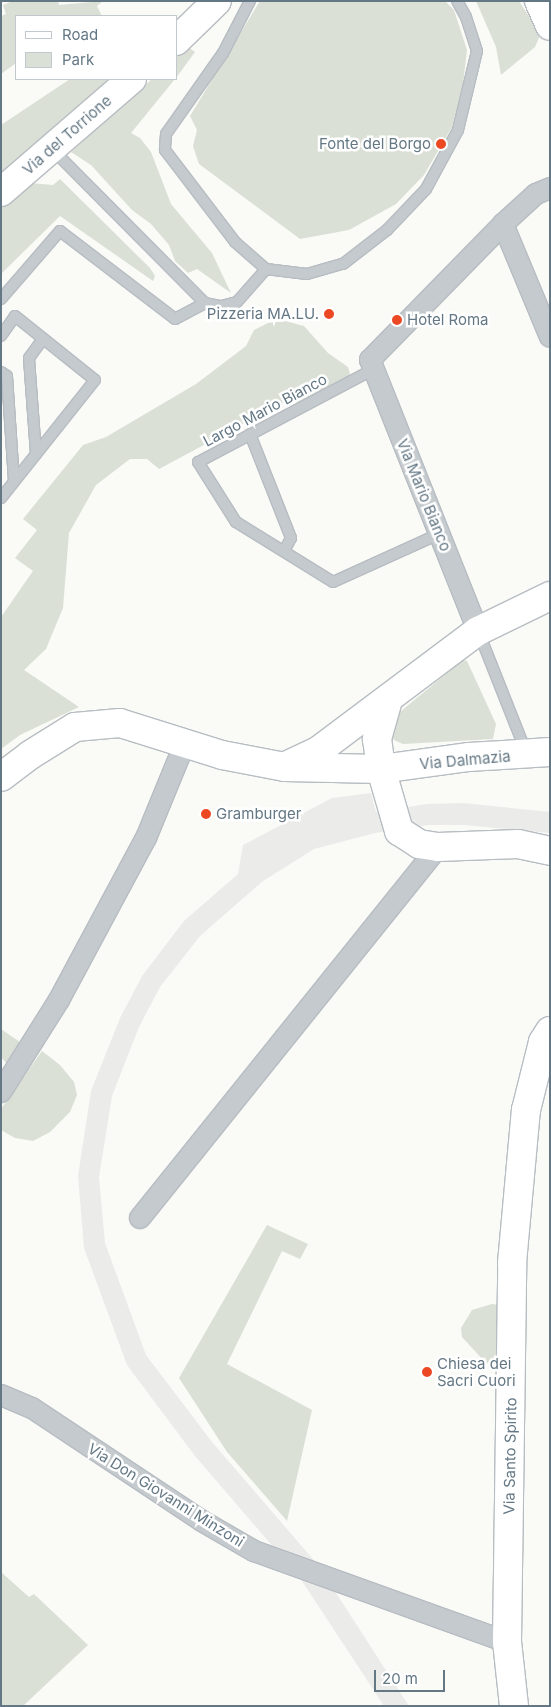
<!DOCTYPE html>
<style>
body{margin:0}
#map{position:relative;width:551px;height:1707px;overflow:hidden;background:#fafaf7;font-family:Inter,sans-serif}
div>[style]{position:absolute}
.built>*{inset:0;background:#ebebea}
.green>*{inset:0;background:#dae0d6}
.roads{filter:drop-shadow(1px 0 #b7bdc2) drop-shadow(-1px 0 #b7bdc2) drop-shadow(0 1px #b7bdc2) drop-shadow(0 -1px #b7bdc2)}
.lane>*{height:10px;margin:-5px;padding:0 5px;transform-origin:5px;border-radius:5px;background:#c4cacd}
.street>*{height:20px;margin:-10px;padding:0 10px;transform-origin:10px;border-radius:10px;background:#c4cacd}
.secondary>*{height:28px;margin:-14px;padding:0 14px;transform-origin:14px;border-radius:14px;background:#fff}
.dots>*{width:14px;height:14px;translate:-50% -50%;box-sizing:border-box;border:2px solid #fff;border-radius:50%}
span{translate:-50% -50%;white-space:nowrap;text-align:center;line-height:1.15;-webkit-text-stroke:5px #fff;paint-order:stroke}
.street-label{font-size:15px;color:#637784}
.poi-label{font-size:15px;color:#637784}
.right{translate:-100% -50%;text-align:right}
.left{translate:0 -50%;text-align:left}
.frame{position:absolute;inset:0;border:2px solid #637784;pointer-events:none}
.legend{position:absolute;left:15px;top:15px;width:162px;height:65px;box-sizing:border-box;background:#fff;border:1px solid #c1c9ce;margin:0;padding:6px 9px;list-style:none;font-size:15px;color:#637784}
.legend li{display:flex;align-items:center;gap:10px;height:25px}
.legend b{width:25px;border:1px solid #c1c9ce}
.scale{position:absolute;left:374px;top:1670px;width:71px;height:22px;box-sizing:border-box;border:2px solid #637784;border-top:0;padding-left:6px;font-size:15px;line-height:18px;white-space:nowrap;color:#637784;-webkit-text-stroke:4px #fff;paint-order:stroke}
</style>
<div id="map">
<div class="built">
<i style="clip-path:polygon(371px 793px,376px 812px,427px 804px,463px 803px,550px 812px,550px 833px,463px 825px,428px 825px,375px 833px,314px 849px,263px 881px,200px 936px,160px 987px,139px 1027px,112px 1096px,99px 1177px,105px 1243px,146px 1355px,212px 1442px,318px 1565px,409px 1706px,384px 1706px,300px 1578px,195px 1456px,127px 1365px,84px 1248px,78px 1176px,91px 1091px,120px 1018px,142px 976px,184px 921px,238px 874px,243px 845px,332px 798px)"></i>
</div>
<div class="green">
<i style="clip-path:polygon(13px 1px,58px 1px,59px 5px,103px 1px,97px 6px,102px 16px,16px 16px,16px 63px,1px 74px,1px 16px,6px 14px,3px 5px)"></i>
<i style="clip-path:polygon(260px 1px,445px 1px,454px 10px,467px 50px,463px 84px,452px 127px,424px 175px,396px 204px,349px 230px,300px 239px,199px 164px,193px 146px,197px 130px,190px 116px)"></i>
<i style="clip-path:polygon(476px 1px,519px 1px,536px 27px,539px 38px,535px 47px,501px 75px,496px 47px)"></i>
<i style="clip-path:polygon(188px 47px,195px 52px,176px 78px,176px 57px)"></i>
<i style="clip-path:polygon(70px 79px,112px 79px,1px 177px,1px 125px)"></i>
<i style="clip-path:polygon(152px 79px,175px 79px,131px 133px,140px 138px,151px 152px,171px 204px,212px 253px,231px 293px,197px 269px,188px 273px,175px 261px,169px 245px,151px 224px,132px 210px,91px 165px,71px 152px)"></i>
<i style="clip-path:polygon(60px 179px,150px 268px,155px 276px,153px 281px,60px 216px,1px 274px,1px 206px,30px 183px,53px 185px)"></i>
<i style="clip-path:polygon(285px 321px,304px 326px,328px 353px,348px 367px,350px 374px,346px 380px,297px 404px,293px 397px,159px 469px,147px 459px,130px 459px,96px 485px,69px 533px,63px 608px,53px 632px,46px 649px,24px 670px,79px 707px,20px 735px,1px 749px,1px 617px,33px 571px,15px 558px,37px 530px,23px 519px,83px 445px,106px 437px,196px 384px,246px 346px,254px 330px,268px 323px)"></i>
<i style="clip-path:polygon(463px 660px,467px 661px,496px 724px,493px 739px,403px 744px,394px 740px,390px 732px,395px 716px)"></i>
<i style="clip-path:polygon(1px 1029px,20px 1042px,6px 1063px,1px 1057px)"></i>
<i style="clip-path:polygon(42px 1051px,60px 1065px,74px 1082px,77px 1095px,70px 1112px,50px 1132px,33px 1141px,15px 1138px,1px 1130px,1px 1109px)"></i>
<i style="clip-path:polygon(267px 1225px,308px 1244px,300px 1259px,282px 1251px,227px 1364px,312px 1410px,287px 1521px,227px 1452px,179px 1378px)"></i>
<i style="clip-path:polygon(492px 1304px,499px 1305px,498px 1366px,494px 1367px,484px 1361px,462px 1337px,461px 1328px,472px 1310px)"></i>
<i style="clip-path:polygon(1px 1572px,29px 1597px,34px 1594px,88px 1645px,23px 1706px,1px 1706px)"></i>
</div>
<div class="roads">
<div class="lane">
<i style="left:250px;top:1px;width:59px;rotate:117.4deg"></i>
<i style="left:223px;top:53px;width:99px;rotate:125.1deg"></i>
<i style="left:166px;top:134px;width:16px;rotate:94deg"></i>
<i style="left:165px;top:150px;width:116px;rotate:52.7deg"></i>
<i style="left:235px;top:242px;width:41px;rotate:41.1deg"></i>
<i style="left:52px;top:149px;width:217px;rotate:45.2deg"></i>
<i style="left:205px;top:303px;width:16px;rotate:11deg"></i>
<i style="left:221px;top:306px;width:16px;rotate:-14deg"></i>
<i style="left:237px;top:302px;width:44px;rotate:-48.7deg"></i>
<i style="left:266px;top:269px;width:41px;rotate:7deg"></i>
<i style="left:307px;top:274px;width:37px;rotate:-16deg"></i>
<i style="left:343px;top:264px;width:56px;rotate:-37.7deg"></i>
<i style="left:387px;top:230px;width:57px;rotate:-46.4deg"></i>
<i style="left:426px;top:189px;width:67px;rotate:-61.5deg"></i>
<i style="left:458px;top:130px;width:81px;rotate:-76.5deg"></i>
<i style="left:477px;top:51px;width:36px;rotate:-108deg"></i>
<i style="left:466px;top:17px;width:18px;rotate:-119deg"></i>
<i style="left:1px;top:299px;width:90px;rotate:-49.1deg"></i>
<i style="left:60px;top:231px;width:145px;rotate:37.4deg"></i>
<i style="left:175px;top:319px;width:34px;rotate:-28deg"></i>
<i style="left:1px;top:336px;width:24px;rotate:-55deg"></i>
<i style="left:15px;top:316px;width:102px;rotate:38.7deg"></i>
<i style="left:95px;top:380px;width:151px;rotate:128.5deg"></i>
<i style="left:374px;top:369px;width:199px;rotate:152.1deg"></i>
<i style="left:198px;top:462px;width:71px;rotate:57.7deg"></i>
<i style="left:236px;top:522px;width:114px;rotate:31.7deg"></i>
<i style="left:333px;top:582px;width:116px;rotate:-24.4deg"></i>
<i style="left:1px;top:372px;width:7px;rotate:34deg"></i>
<i style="left:7px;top:376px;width:105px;rotate:86.2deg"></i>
<i style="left:250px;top:434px;width:112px;rotate:68.5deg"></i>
<i style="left:291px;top:538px;width:15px;rotate:118deg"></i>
<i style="left:36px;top:454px;width:96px;rotate:-94.2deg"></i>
<i style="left:29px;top:358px;width:24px;rotate:-54deg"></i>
<i style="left:479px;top:633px;width:128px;rotate:68.4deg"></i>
</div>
<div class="street">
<i style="left:503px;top:224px;width:122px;rotate:67.4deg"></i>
<i style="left:478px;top:631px;width:292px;rotate:-111.7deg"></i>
<i style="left:370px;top:360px;width:190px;rotate:-45.6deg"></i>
<i style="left:503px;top:224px;width:45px;rotate:-42.3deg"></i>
<i style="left:536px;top:194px;width:15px;rotate:-23deg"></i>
<i style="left:1px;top:1092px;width:109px;rotate:-57.8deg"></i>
<i style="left:59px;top:1000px;width:184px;rotate:-61.8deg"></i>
<i style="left:146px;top:838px;width:103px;rotate:-67.7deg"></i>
<i style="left:140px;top:1218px;width:476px;rotate:-51.2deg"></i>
<i style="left:1px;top:1395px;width:34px;rotate:23deg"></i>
<i style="left:32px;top:1408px;width:204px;rotate:33.6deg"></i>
<i style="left:202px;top:1521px;width:60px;rotate:30deg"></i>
<i style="left:254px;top:1551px;width:269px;rotate:19.8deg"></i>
</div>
<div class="secondary">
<i style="left:539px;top:1px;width:27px;rotate:66deg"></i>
<i style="left:176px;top:41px;width:57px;rotate:-44.3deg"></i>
<i style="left:1px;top:192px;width:173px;rotate:-40.8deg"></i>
<i style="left:388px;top:700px;width:41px;rotate:105.8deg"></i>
<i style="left:377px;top:739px;width:30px;rotate:82deg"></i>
<i style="left:381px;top:769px;width:65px;rotate:73.8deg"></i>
<i style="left:399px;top:831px;width:24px;rotate:33deg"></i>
<i style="left:419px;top:844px;width:19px;rotate:9deg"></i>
<i style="left:438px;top:847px;width:80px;rotate:-2.1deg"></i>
<i style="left:518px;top:844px;width:33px;rotate:12deg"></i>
<i style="left:288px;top:765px;width:33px;rotate:-25deg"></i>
<i style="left:318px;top:751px;width:200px;rotate:-36.9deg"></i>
<i style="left:478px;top:631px;width:80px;rotate:-25.9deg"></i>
<i style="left:1px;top:777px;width:36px;rotate:-37deg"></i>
<i style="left:30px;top:755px;width:53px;rotate:-31.9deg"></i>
<i style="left:75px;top:727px;width:45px;rotate:-5.1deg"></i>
<i style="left:120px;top:723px;width:107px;rotate:17.4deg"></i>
<i style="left:222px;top:755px;width:64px;rotate:10.8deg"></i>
<i style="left:285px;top:767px;width:96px;rotate:1.2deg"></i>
<i style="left:381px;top:769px;width:89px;rotate:-7.8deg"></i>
<i style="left:469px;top:757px;width:81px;rotate:-3.5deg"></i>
<i style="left:514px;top:1706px;width:64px;rotate:-96.2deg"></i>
<i style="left:507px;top:1642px;width:379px;rotate:-89.2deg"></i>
<i style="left:512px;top:1263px;width:154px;rotate:-84.8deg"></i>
<i style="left:526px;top:1110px;width:70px;rotate:-76deg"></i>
<i style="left:543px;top:1042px;width:13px;rotate:-58deg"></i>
</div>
</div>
<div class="dots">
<i style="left:441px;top:144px;background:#ed4824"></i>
<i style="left:329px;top:314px;background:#ed4824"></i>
<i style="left:397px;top:320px;background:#ed4824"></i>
<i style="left:206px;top:814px;background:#ed4824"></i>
<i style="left:427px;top:1372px;background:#ed4824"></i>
</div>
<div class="street-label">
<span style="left:67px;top:135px;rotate:-41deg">Via del Torrione</span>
<span style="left:265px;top:410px;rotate:-28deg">Largo Mario Bianco</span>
<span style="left:424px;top:495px;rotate:68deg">Via Mario Bianco</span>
<span style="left:465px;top:760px;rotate:-5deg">Via Dalmazia</span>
<span style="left:510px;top:1456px;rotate:-89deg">Via Santo Spirito</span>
<span style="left:166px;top:1495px;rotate:32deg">Via Don Giovanni Minzoni</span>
</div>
<div class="poi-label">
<span class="right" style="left:431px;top:144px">Fonte del Borgo</span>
<span class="right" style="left:319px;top:314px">Pizzeria MA.LU.</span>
<span class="left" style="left:407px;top:320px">Hotel Roma</span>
<span class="left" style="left:216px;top:814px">Gramburger</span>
<span class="left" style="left:437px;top:1372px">Chiesa dei<br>Sacri Cuori</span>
</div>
<div class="frame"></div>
<ul class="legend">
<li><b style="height:6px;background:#fff"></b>Road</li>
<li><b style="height:14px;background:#dae0d6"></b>Park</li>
</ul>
<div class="scale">20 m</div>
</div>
